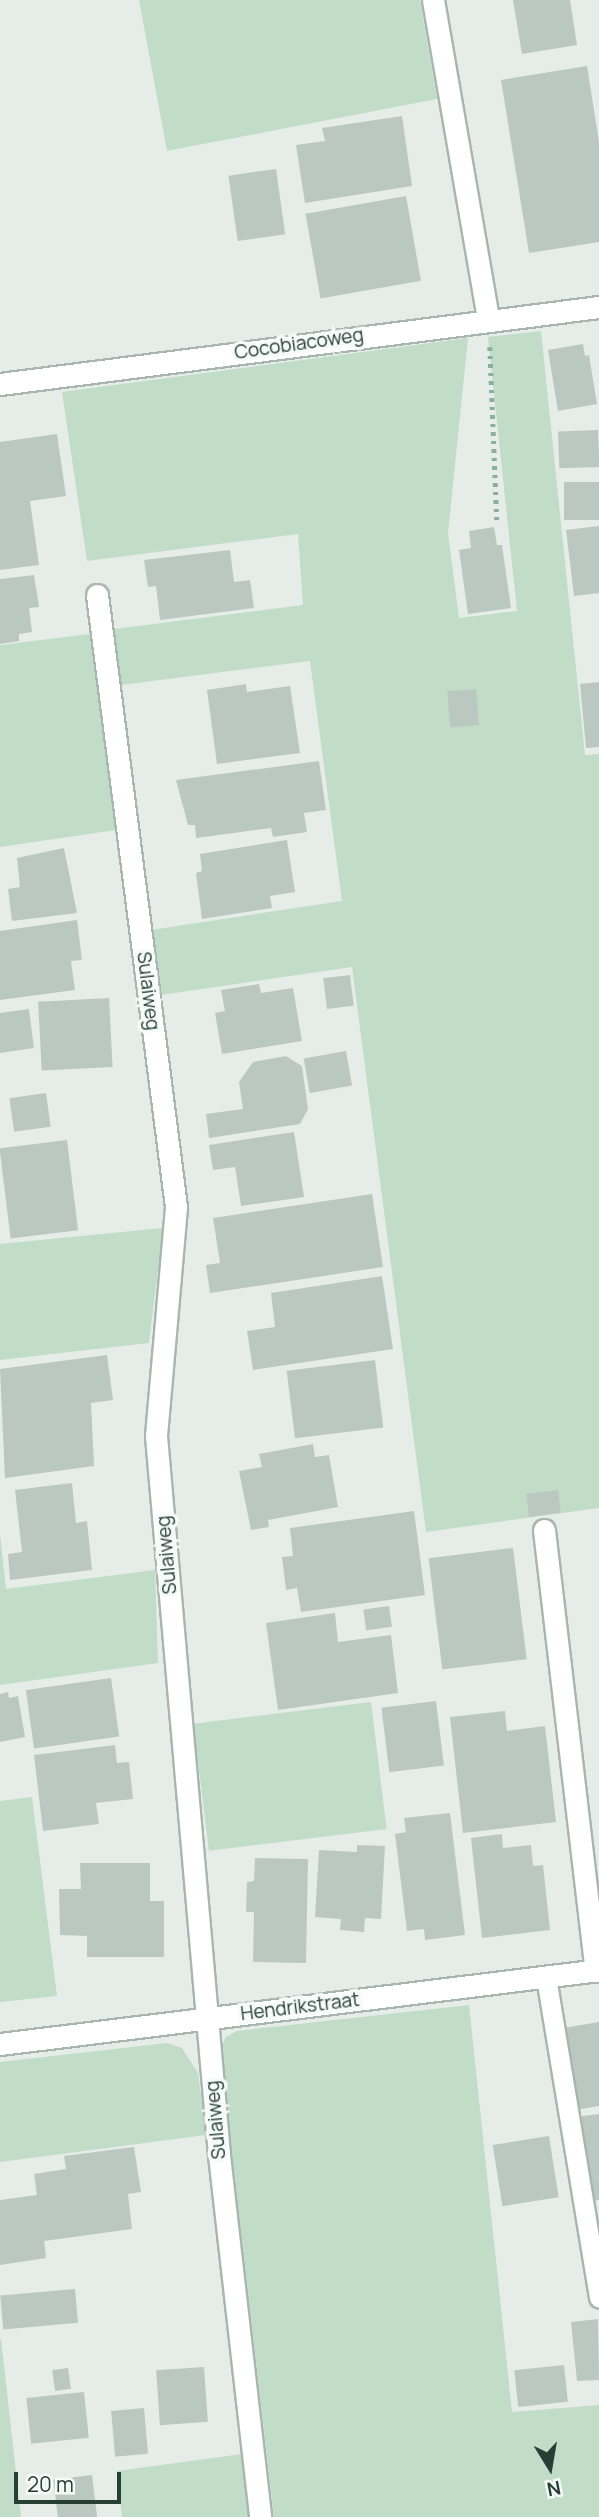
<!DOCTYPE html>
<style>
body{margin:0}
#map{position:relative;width:599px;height:2517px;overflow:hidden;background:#e6ede9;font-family:Manrope,sans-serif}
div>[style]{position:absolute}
.green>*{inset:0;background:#c1dcc7;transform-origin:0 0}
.building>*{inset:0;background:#bbc8c2;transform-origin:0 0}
.path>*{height:4.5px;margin-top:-2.25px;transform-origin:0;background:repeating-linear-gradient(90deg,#8aaea0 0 3.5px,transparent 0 8.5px)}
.roads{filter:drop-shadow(2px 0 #a9b5b0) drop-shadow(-2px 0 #a9b5b0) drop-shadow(0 2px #a9b5b0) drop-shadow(0 -2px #a9b5b0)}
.service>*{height:19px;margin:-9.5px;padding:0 9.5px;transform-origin:9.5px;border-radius:9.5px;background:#fff}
.minor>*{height:21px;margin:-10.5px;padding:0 10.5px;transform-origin:10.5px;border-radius:10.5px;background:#fff}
.tertiary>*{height:21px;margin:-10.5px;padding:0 10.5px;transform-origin:10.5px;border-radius:10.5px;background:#fff}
span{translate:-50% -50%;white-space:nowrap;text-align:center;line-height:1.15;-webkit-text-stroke:7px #f6faf8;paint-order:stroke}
.street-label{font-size:19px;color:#263e36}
.north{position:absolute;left:515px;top:2433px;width:70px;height:70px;-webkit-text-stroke:5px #f6faf8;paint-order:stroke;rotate:169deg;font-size:19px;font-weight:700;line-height:28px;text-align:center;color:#263e36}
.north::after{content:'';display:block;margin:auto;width:24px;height:32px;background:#263e36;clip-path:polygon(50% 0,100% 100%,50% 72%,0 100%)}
.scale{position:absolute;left:14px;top:2472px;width:107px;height:32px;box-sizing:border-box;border:4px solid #263e36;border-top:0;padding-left:9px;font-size:21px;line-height:24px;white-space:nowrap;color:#263e36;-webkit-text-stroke:5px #f6faf8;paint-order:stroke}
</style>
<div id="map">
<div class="green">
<i style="clip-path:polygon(139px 0,420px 0,437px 99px,167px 151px)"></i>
<i style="clip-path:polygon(541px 331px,585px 755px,599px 754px,599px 1508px,426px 1532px,352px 967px,161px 995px,151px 930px,342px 901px,310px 661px,121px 685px,114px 629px,303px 605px,298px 534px,87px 561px,62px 392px,468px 338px,448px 533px,459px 618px,517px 611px,488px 337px)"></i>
<i style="clip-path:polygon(90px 634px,116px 830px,0 847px,0 645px)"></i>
<i style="clip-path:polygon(163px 1228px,149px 1343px,0 1360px,0 1244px)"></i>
<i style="clip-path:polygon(0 1534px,6px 1589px,155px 1570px,158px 1663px,0 1685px)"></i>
<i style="left:371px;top:1702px;width:128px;height:179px;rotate:83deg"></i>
<i style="clip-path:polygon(32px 1797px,57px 1996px,0 2002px,0 1801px)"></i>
<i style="clip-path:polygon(469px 2005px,512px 2412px,599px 2405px,599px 2517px,274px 2517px,220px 2049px,226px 2037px,237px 2031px)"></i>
<i style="clip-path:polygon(167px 2043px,182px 2048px,198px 2073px,206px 2135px,0 2162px,0 2062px)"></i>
<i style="clip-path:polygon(0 2339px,1px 2339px,21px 2517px,0 2517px)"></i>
<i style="clip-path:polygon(242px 2454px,249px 2517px,122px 2517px,117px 2471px)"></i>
</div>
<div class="building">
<i style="clip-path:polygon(513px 0,570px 0,577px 45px,522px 54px)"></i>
<i style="clip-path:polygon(587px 66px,599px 142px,599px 242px,529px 253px,501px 80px)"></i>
<i style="clip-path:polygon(402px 116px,412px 186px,305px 203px,296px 145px,325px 141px,322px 128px)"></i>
<i style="left:276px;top:169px;width:66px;height:48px;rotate:82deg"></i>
<i style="left:406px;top:196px;width:86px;height:102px;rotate:80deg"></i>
<i style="clip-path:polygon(583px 344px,585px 356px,589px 355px,597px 404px,558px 411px,548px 350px)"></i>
<i style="left:598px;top:430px;width:37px;height:40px;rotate:88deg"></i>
<i style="clip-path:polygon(57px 434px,66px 496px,30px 501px,39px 565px,0 570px,0 442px)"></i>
<i style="left:599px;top:482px;width:38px;height:35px;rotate:90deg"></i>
<i style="clip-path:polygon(599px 526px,599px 593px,574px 596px,566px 530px)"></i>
<i style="clip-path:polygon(494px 527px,497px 545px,502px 545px,511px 608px,468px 614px,459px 550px,471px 548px,469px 531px)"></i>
<i style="clip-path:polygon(230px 550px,234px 582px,250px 580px,254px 608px,160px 620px,156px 586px,148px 587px,144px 560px)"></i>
<i style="clip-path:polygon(34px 575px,39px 607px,29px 608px,32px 632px,19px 634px,19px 641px,0 644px,0 579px)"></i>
<i style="clip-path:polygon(599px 682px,599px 747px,586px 748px,580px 684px)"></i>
<i style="clip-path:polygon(246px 684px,247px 692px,290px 686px,300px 753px,217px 764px,207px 690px)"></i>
<i style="left:476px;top:689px;width:36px;height:29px;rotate:85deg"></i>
<i style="clip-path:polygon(319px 761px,326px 810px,304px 813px,307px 832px,273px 837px,271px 828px,196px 838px,195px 825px,188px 825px,176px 780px)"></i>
<i style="clip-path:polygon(287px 840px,295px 892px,270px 896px,272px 908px,202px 919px,196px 873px,202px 871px,200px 854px)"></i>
<i style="clip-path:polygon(64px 848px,77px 913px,12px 921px,8px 889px,20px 887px,17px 858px)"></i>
<i style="clip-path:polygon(77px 920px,82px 960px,71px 961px,75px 990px,0 1000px,0 931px)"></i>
<i style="left:350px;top:975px;width:31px;height:27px;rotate:83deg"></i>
<i style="clip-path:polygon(259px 984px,261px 993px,293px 988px,302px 1041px,222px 1054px,215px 1013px,225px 1011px,221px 990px)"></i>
<i style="left:109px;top:998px;width:69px;height:71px;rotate:87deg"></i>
<i style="clip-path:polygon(29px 1009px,34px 1048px,0 1053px,0 1013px)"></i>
<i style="left:346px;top:1051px;width:35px;height:43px;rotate:80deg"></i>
<i style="clip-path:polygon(286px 1056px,302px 1066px,308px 1109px,300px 1124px,209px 1138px,206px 1114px,243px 1109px,239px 1082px,253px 1062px)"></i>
<i style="left:46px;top:1093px;width:34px;height:37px;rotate:82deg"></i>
<i style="clip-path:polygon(294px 1132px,304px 1197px,241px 1206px,235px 1167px,213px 1170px,209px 1145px)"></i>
<i style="left:67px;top:1140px;width:91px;height:68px;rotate:83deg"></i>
<i style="clip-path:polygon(372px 1194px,383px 1267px,210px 1293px,206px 1265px,220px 1263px,213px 1218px)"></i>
<i style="clip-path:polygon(382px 1276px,393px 1349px,253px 1370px,247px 1331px,275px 1327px,271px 1293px)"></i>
<i style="clip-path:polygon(107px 1355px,113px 1400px,91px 1403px,94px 1466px,5px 1478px,0 1369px)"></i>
<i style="left:375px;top:1360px;width:68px;height:89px;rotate:83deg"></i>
<i style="clip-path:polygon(313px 1444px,315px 1457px,329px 1455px,338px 1507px,268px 1520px,269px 1527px,251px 1530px,239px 1471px,262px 1467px,259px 1454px)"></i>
<i style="clip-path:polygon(72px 1483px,76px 1523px,87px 1521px,92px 1570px,10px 1580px,8px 1554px,22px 1552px,15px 1490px)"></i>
<i style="left:558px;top:1490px;width:23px;height:32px;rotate:83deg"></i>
<i style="clip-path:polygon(414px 1511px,425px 1595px,301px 1612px,297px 1588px,286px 1590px,282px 1557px,293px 1556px,290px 1528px)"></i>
<i style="left:513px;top:1548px;width:112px;height:85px;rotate:83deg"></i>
<i style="left:389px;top:1606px;width:21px;height:26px;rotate:82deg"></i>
<i style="clip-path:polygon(335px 1613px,338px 1642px,391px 1635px,398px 1693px,278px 1710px,266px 1623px)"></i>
<i style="left:111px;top:1678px;width:59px;height:86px;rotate:82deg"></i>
<i style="clip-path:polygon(8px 1692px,9px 1698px,18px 1696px,25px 1737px,0 1742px,0 1694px)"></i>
<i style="left:436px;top:1701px;width:65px;height:55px;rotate:83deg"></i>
<i style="clip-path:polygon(505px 1711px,507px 1731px,545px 1726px,556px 1822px,463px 1833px,450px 1717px)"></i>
<i style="clip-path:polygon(115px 1745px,117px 1763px,129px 1762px,133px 1799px,96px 1803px,99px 1824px,43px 1831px,34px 1755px)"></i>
<i style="clip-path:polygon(450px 1813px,465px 1935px,425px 1940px,424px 1929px,407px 1931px,395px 1834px,406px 1832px,404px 1818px)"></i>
<i style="clip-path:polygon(502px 1834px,503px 1848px,531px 1845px,533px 1866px,543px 1865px,550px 1930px,482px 1938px,471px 1838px)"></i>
<i style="clip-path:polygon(357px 1845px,385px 1846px,381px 1919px,365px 1918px,364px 1932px,340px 1930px,341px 1919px,315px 1917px,319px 1850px,357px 1852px)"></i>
<i style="clip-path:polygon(255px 1858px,308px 1859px,306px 1963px,253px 1962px,254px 1912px,246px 1912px,247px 1882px,254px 1881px)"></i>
<i style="clip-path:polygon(80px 1863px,150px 1863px,150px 1901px,164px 1901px,164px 1957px,87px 1957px,87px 1936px,60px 1935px,59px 1889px,81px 1889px)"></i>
<i style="clip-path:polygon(599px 2022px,599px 2106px,575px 2110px,563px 2028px)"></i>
<i style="clip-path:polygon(599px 2114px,599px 2200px,585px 2202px,575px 2117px)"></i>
<i style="left:549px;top:2136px;width:62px;height:57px;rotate:81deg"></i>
<i style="clip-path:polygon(134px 2147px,141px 2192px,128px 2194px,132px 2229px,44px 2241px,46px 2258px,0 2265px,0 2200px,37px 2195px,34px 2174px,66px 2169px,64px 2156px)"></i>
<i style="left:75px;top:2289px;width:34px;height:75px;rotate:85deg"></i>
<i style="clip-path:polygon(598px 2319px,599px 2380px,577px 2381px,571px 2322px)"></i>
<i style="left:564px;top:2365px;width:37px;height:50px;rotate:84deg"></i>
<i style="left:204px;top:2367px;width:55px;height:48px;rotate:86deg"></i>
<i style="left:68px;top:2368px;width:21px;height:16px;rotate:82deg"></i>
<i style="left:84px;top:2392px;width:46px;height:58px;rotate:84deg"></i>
<i style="left:144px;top:2408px;width:46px;height:33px;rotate:85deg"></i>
<i style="left:92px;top:2475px;width:42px;height:39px;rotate:83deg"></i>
</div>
<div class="path">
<i style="left:490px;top:347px;width:173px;rotate:87.7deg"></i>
</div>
<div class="roads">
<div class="service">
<i style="left:546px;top:1977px;width:325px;rotate:80.6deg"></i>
</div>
<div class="minor">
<i style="left:433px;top:0;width:324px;rotate:80.2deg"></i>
<i style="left:0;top:384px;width:604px;rotate:-7.33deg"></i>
<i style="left:97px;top:595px;width:617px;rotate:82.64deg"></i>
<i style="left:176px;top:1207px;width:230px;rotate:95deg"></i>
<i style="left:156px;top:1436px;width:722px;rotate:84.99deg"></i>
<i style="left:219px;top:2155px;width:364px;rotate:83.5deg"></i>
<i style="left:544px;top:1530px;width:444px;rotate:83.3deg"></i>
</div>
<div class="tertiary">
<i style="left:0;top:2044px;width:604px;rotate:-7.04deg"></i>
</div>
</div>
<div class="street-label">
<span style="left:299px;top:344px;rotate:-8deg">Cocobiacoweg</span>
<span style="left:148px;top:991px;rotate:83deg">Sulaiweg</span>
<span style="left:167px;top:1555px;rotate:-95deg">Sulaiweg</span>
<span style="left:300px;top:2007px;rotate:-7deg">Hendrikstraat</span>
<span style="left:216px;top:2120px;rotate:-95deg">Sulaiweg</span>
</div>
<div class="north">N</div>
<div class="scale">20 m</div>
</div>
